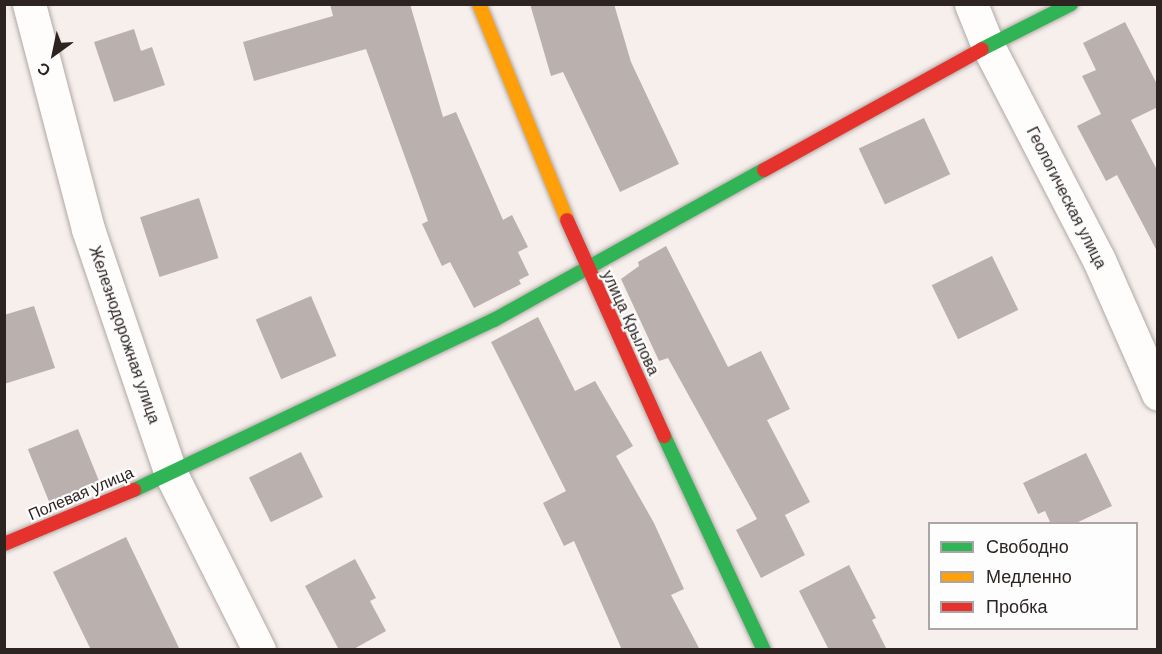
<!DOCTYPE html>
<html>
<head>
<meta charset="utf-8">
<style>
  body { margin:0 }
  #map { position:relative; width:1162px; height:654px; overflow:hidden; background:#f7efec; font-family:"DM Sans",sans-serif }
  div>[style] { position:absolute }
  .building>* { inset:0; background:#bab0ad; transform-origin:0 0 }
  .roads { filter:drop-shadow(0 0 2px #b0a8a4) drop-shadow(0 0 2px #b0a8a4) }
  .street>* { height:33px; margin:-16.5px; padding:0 16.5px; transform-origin:16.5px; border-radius:16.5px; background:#fefdfc }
  .fast>* { height:14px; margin:-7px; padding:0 7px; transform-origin:7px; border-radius:7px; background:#30b455 }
  .slow>* { height:14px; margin:-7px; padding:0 7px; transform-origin:7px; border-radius:7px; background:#ff9f0a }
  .jam>* { height:14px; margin:-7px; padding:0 7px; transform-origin:7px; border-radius:7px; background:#e5322d }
  span { translate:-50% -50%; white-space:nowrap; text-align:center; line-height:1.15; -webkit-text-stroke:4.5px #fdfdfd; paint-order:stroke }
  .street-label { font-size:16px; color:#2d2321 }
  .frame { position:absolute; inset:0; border:6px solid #2d2321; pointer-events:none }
  .legend { position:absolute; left:928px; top:522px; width:210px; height:108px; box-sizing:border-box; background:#fdfdfd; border:2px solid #aaa6a5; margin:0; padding:8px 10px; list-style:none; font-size:18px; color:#2d2321 }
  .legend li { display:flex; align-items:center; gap:12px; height:30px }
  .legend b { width:30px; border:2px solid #aaa6a5 }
  .north { position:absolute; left:24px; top:24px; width:60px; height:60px; -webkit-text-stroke:4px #fdfdfd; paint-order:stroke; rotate:213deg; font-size:16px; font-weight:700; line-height:24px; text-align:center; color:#2d2321 }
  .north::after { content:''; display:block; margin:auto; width:21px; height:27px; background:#2d2321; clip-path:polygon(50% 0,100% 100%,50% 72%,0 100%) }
</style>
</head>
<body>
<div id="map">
  <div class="building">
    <div style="clip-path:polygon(330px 4px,410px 4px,443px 117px,456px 112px,503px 220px,512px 215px,528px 247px,518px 252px,529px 275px,519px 280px,521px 284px,474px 308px,450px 262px,442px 266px,422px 224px,428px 221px,366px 49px,254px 81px,243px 42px,333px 16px)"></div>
    <div style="clip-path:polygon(530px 4px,614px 4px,631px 62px,679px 164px,620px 192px,563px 72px,551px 76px)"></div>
    <div style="clip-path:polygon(1125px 22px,1158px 86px,1158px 107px,1131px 120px,1158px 172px,1158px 253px,1117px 175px,1106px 181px,1077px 126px,1101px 114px,1082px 76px,1096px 70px,1083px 43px)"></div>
    <div style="clip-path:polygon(134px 29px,141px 51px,152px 47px,165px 85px,114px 102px,94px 42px)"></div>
    <div style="left:924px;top:118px;width:62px;height:72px;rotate:65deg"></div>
    <div style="left:199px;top:198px;width:63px;height:62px;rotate:72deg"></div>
    <div style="clip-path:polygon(666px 246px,728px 367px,761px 351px,790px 409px,767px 420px,810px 502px,785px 515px,805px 555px,761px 578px,736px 530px,757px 519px,668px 358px,659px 361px,621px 279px,639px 266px,638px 262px)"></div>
    <div style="left:992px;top:256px;width:60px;height:67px;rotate:64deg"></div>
    <div style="left:311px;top:296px;width:65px;height:60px;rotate:67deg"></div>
    <div style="clip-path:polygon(34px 306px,55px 368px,4px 384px,4px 315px)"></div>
    <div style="clip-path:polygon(538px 317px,575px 391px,595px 381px,633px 446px,616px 456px,654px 523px,684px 589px,671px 595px,700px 650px,622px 650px,574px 541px,564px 546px,543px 503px,566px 491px,491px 342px)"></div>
    <div style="left:78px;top:429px;width:59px;height:54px;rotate:68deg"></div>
    <div style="left:301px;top:452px;width:50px;height:58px;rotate:64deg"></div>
    <div style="clip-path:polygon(1086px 453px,1112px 506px,1074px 524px,1051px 524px,1045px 511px,1038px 514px,1023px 483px)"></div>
    <div style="clip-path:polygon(126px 537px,180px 650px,91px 650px,53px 572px)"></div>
    <div style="clip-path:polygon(355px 559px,376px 598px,370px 601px,386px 631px,352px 650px,339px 650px,305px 586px)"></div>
    <div style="clip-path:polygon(849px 565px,876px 618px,872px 620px,887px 650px,829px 650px,799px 591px)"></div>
  </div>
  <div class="roads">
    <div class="street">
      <div style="left:29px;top:4px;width:233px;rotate:75.3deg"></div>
      <div style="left:88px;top:229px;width:259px;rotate:71.3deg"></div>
      <div style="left:171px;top:474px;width:197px;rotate:63.4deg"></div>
      <div style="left:971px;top:4px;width:45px;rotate:68deg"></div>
      <div style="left:988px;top:46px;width:241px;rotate:62.6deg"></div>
      <div style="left:1099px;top:260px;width:146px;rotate:66.2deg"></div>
    </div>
    <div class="fast">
      <div style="left:982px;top:49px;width:100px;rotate:-26.8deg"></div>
      <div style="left:664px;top:436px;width:236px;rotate:65deg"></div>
      <div style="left:134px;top:490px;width:398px;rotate:-25.3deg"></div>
      <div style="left:494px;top:320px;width:309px;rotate:-29.1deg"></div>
    </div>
    <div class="slow">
      <div style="left:479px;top:4px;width:233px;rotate:67.8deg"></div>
    </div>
    <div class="jam">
      <div style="left:764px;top:170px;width:249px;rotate:-29deg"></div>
      <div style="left:567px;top:220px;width:237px;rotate:65.8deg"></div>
      <div style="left:4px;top:544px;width:141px;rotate:-22.6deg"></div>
    </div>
  </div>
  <div class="street-label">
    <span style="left:1066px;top:198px;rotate:63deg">Геологическая улица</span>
    <span style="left:630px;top:323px;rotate:65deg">улица Крылова</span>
    <span style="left:124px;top:335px;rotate:71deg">Железнодорожная улица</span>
    <span style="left:81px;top:494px;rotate:-23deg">Полевая улица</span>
  </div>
  <div class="frame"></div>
  <ul class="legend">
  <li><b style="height:8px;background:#30b455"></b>Свободно</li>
  <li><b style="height:8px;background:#ff9f0a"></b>Медленно</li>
  <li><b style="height:8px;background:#e5322d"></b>Пробка</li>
  </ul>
  <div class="north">С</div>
</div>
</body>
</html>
